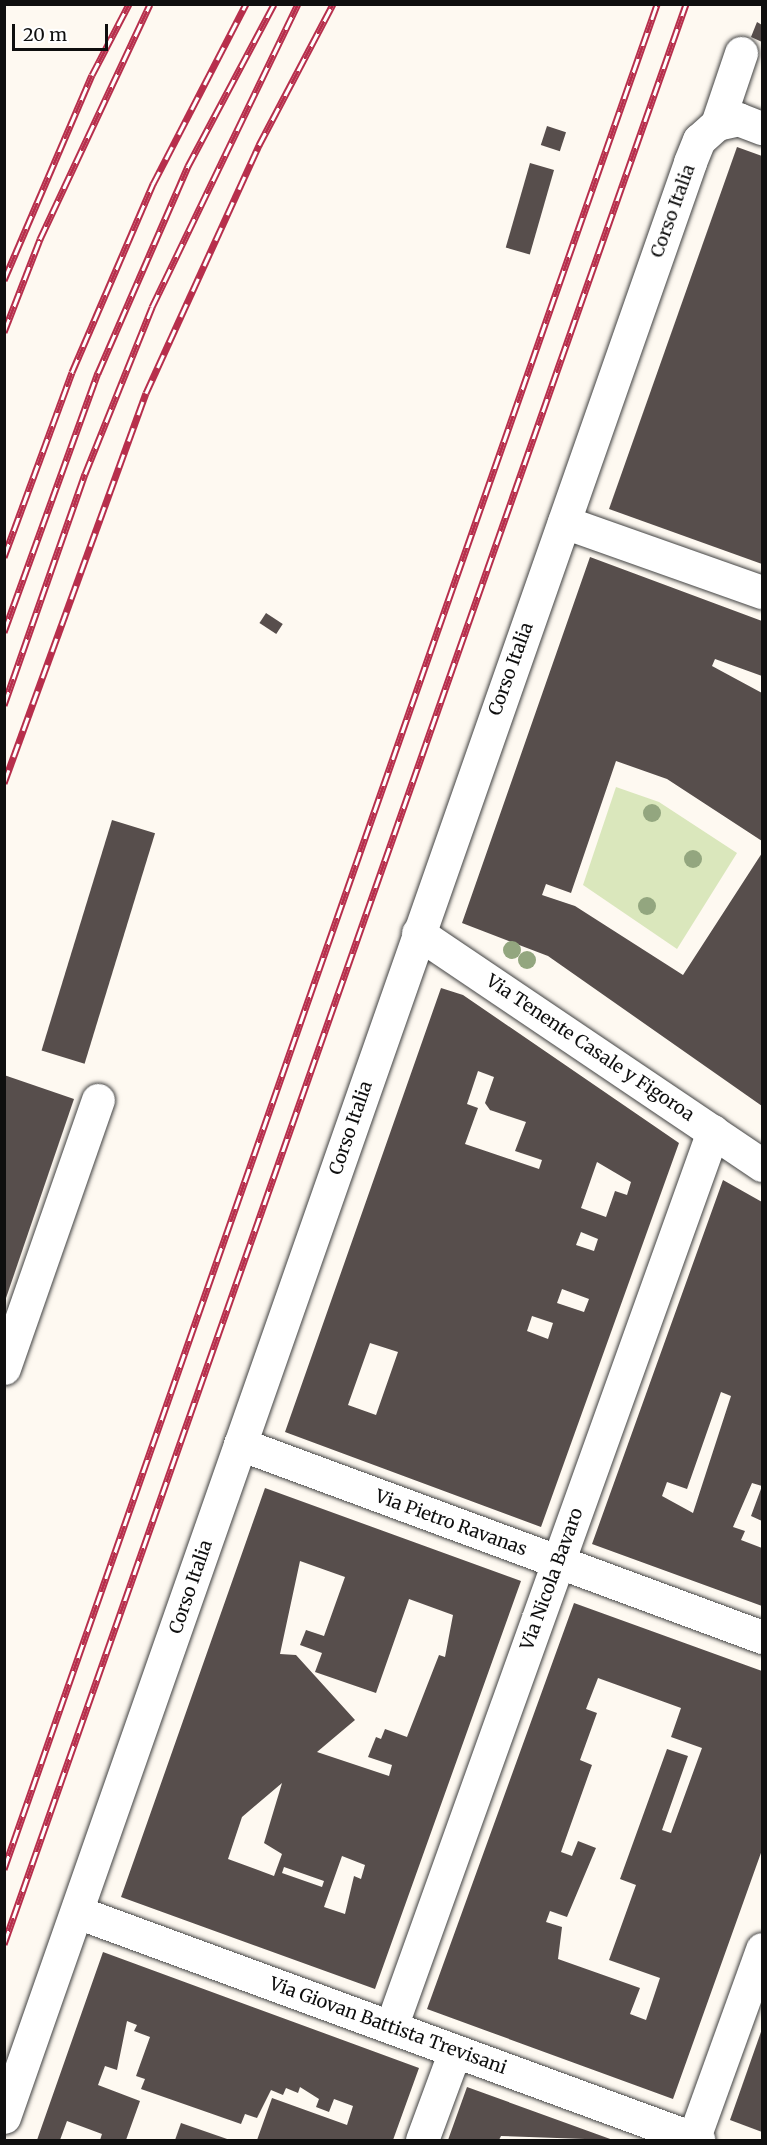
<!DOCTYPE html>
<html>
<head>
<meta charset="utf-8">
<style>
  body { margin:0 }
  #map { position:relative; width:767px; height:2145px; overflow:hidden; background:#fef9f1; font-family:Merriweather,serif }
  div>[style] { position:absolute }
  .green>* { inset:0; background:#dae7bc }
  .building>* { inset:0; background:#574e4c; transform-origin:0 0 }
  .roads { filter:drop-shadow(0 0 2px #424242) drop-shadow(0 0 2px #424242) }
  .minor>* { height:33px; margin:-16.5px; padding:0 16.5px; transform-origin:16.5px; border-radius:16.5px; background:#fff }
  .rail>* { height:7px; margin-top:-3.5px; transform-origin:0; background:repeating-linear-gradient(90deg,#fff 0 14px,#b72f4c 0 28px); box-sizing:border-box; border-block:2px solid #b72f4c }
  .trees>* { width:18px; height:18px; margin:-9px; border-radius:50%; background:#93a67f }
  span { translate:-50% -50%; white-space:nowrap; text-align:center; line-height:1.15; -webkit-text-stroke:6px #fff; paint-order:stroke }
  .street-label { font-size:18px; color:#0f0f0f }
  .frame { position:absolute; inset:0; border:6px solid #0f0f0f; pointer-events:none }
  .scale { position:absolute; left:12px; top:24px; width:96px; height:27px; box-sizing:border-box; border:3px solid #0f0f0f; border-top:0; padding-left:8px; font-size:18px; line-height:21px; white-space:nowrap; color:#0f0f0f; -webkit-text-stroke:4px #fff; paint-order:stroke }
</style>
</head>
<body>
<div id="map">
  <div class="green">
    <div style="clip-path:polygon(616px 787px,659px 802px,737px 853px,677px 949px,583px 885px)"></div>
  </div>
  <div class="building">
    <div style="clip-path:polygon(757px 22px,762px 25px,762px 42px,751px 37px)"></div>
    <div style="left:547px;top:126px;width:20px;height:20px;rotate:18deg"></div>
    <div style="clip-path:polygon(737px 147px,762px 156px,762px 564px,609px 509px)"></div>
    <div style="left:530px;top:163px;width:25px;height:88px;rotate:16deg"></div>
    <div style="clip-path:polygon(590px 557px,762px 621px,762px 676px,715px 659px,712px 666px,762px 693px,762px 841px,667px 779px,616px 761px,571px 893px,546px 884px,542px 895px,575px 906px,683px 975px,762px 853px,762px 1106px,548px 956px,462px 923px)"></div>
    <div style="left:266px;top:613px;width:20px;height:12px;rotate:33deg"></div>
    <div style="left:112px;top:820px;width:45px;height:241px;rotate:17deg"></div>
    <div style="clip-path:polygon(evenodd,441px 988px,463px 995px,679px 1143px,541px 1527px,285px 1432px,441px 988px,478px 1071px,494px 1077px,485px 1103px,490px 1110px,526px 1122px,515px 1151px,542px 1160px,539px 1169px,465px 1144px,478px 1108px,467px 1104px,478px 1071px,441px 988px,597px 1162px,631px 1182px,627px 1195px,615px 1191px,606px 1217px,581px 1208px,597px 1162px,441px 988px,581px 1232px,598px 1239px,594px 1251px,576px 1245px,581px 1232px,441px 988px,562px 1289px,589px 1299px,584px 1312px,557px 1303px,562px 1289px,441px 988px,532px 1316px,553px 1323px,548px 1339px,527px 1331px,532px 1316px,441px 988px,370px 1343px,398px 1352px,376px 1415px,348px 1405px,370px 1343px)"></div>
    <div style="clip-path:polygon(4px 1075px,74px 1099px,5px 1301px,4px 1301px)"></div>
    <div style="clip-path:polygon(evenodd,723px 1180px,762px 1202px,762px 1521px,751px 1516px,762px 1486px,752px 1483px,733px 1527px,745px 1531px,741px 1540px,762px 1548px,762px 1606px,592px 1544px,723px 1180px,721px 1392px,731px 1396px,693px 1513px,662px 1496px,667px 1482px,687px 1489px,721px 1392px)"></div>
    <div style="clip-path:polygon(evenodd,265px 1488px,521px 1581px,375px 1989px,121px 1897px,265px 1488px,300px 1561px,345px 1577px,324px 1636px,306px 1630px,300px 1645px,322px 1653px,315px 1672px,376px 1693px,409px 1599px,453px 1615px,445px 1657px,439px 1655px,407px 1737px,385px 1729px,381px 1739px,376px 1737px,368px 1757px,392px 1765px,389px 1776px,317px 1752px,355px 1720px,296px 1655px,280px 1654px,300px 1561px,265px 1488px,282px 1783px,264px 1843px,282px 1854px,274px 1876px,228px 1859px,242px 1817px,282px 1783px,265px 1488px,342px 1856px,365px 1865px,361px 1879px,354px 1876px,345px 1914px,324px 1907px,342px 1856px,265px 1488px,284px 1867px,324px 1881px,322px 1887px,282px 1873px,284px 1867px)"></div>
    <div style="clip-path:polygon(evenodd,574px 1603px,762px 1671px,762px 1850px,673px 2099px,427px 2009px,574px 1603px,598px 1678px,681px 1708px,671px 1737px,702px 1748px,671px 1833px,662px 1830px,688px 1756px,667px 1749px,620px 1879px,636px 1885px,609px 1960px,660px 1978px,646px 2020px,630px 2014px,640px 1988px,558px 1959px,562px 1927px,546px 1922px,550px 1911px,567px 1917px,596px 1848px,578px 1841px,572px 1856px,561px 1852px,592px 1765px,580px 1760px,597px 1713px,586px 1709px,598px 1678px)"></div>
    <div style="clip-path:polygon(103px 1952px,419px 2068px,393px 2140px,257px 2140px,272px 2098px,347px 2125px,353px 2106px,334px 2099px,329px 2112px,316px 2107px,319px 2099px,300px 2087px,298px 2093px,286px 2088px,283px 2095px,271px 2090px,257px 2118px,245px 2114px,241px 2124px,141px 2089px,145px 2079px,136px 2076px,150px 2037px,134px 2031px,137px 2025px,127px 2021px,117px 2070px,105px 2066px,98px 2085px,140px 2101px,126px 2140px,100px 2140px,102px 2134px,67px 2121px,60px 2140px,37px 2140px)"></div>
    <div style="clip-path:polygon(762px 2029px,762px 2132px,730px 2120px)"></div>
    <div style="clip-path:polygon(467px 2087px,613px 2140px,501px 2136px,499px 2140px,448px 2140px)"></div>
    <div style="clip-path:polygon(181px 2123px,230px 2140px,175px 2140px)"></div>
  </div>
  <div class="roads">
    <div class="minor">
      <div style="left:717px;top:124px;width:75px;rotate:-71.3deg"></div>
      <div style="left:564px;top:522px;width:210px;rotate:19.5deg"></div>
      <div style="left:418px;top:933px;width:415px;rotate:34deg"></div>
      <div style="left:4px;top:1368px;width:284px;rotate:-70.7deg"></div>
      <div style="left:240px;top:1444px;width:557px;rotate:20.29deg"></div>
      <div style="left:77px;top:1912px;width:662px;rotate:20.16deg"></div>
      <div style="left:391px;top:2027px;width:952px;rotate:-70.23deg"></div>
      <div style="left:4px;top:2117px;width:2072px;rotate:-70.66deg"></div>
      <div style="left:690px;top:162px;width:24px;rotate:-68deg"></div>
      <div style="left:699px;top:140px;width:24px;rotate:-42deg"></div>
      <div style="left:717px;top:124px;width:22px;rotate:-13deg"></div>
      <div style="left:738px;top:119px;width:26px;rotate:21deg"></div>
      <div style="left:422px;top:2140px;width:95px;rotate:-69.7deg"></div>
      <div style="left:693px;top:2140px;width:203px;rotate:-70.1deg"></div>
    </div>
  </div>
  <div class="rail">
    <div style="left:4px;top:280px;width:223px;rotate:-66.8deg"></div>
    <div style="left:92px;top:75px;width:80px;rotate:-62.5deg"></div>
    <div style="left:4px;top:332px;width:100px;rotate:-68.8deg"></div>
    <div style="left:40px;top:239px;width:259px;rotate:-64.9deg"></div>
    <div style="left:4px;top:557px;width:197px;rotate:-69.8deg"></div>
    <div style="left:72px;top:372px;width:205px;rotate:-66.7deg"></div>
    <div style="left:153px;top:184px;width:203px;rotate:-62.7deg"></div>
    <div style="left:4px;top:632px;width:276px;rotate:-70.1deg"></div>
    <div style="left:98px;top:373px;width:226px;rotate:-66.5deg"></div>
    <div style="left:188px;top:166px;width:183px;rotate:-62deg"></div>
    <div style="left:4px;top:705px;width:245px;rotate:-70.7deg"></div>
    <div style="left:85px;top:474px;width:180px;rotate:-68.1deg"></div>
    <div style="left:152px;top:307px;width:336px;rotate:-64.3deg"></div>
    <div style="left:4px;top:783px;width:415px;rotate:-70deg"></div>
    <div style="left:146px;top:393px;width:273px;rotate:-65.5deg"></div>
    <div style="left:259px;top:145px;width:159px;rotate:-62.3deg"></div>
    <div style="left:4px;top:1869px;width:1976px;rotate:-70.7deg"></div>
    <div style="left:4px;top:1944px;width:2056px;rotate:-70.63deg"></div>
  </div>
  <div class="trees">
    <div style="left:652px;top:813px"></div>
    <div style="left:693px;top:859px"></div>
    <div style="left:647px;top:906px"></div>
    <div style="left:512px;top:950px"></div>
    <div style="left:527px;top:960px"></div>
  </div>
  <div class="street-label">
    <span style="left:673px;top:211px;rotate:-70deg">Corso Italia</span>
    <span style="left:511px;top:669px;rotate:-70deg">Corso Italia</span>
    <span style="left:590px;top:1048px;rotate:34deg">Via Tenente Casale y Figoroa</span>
    <span style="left:351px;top:1128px;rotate:-71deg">Corso Italia</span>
    <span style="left:451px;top:1523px;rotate:20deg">Via Pietro Ravanas</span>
    <span style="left:552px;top:1579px;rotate:-70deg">Via Nicola Bavaro</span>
    <span style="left:191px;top:1587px;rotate:-71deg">Corso Italia</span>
    <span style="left:388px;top:2026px;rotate:20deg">Via Giovan Battista Trevisani</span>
  </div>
  <div class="frame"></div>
  <div class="scale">20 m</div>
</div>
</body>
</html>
